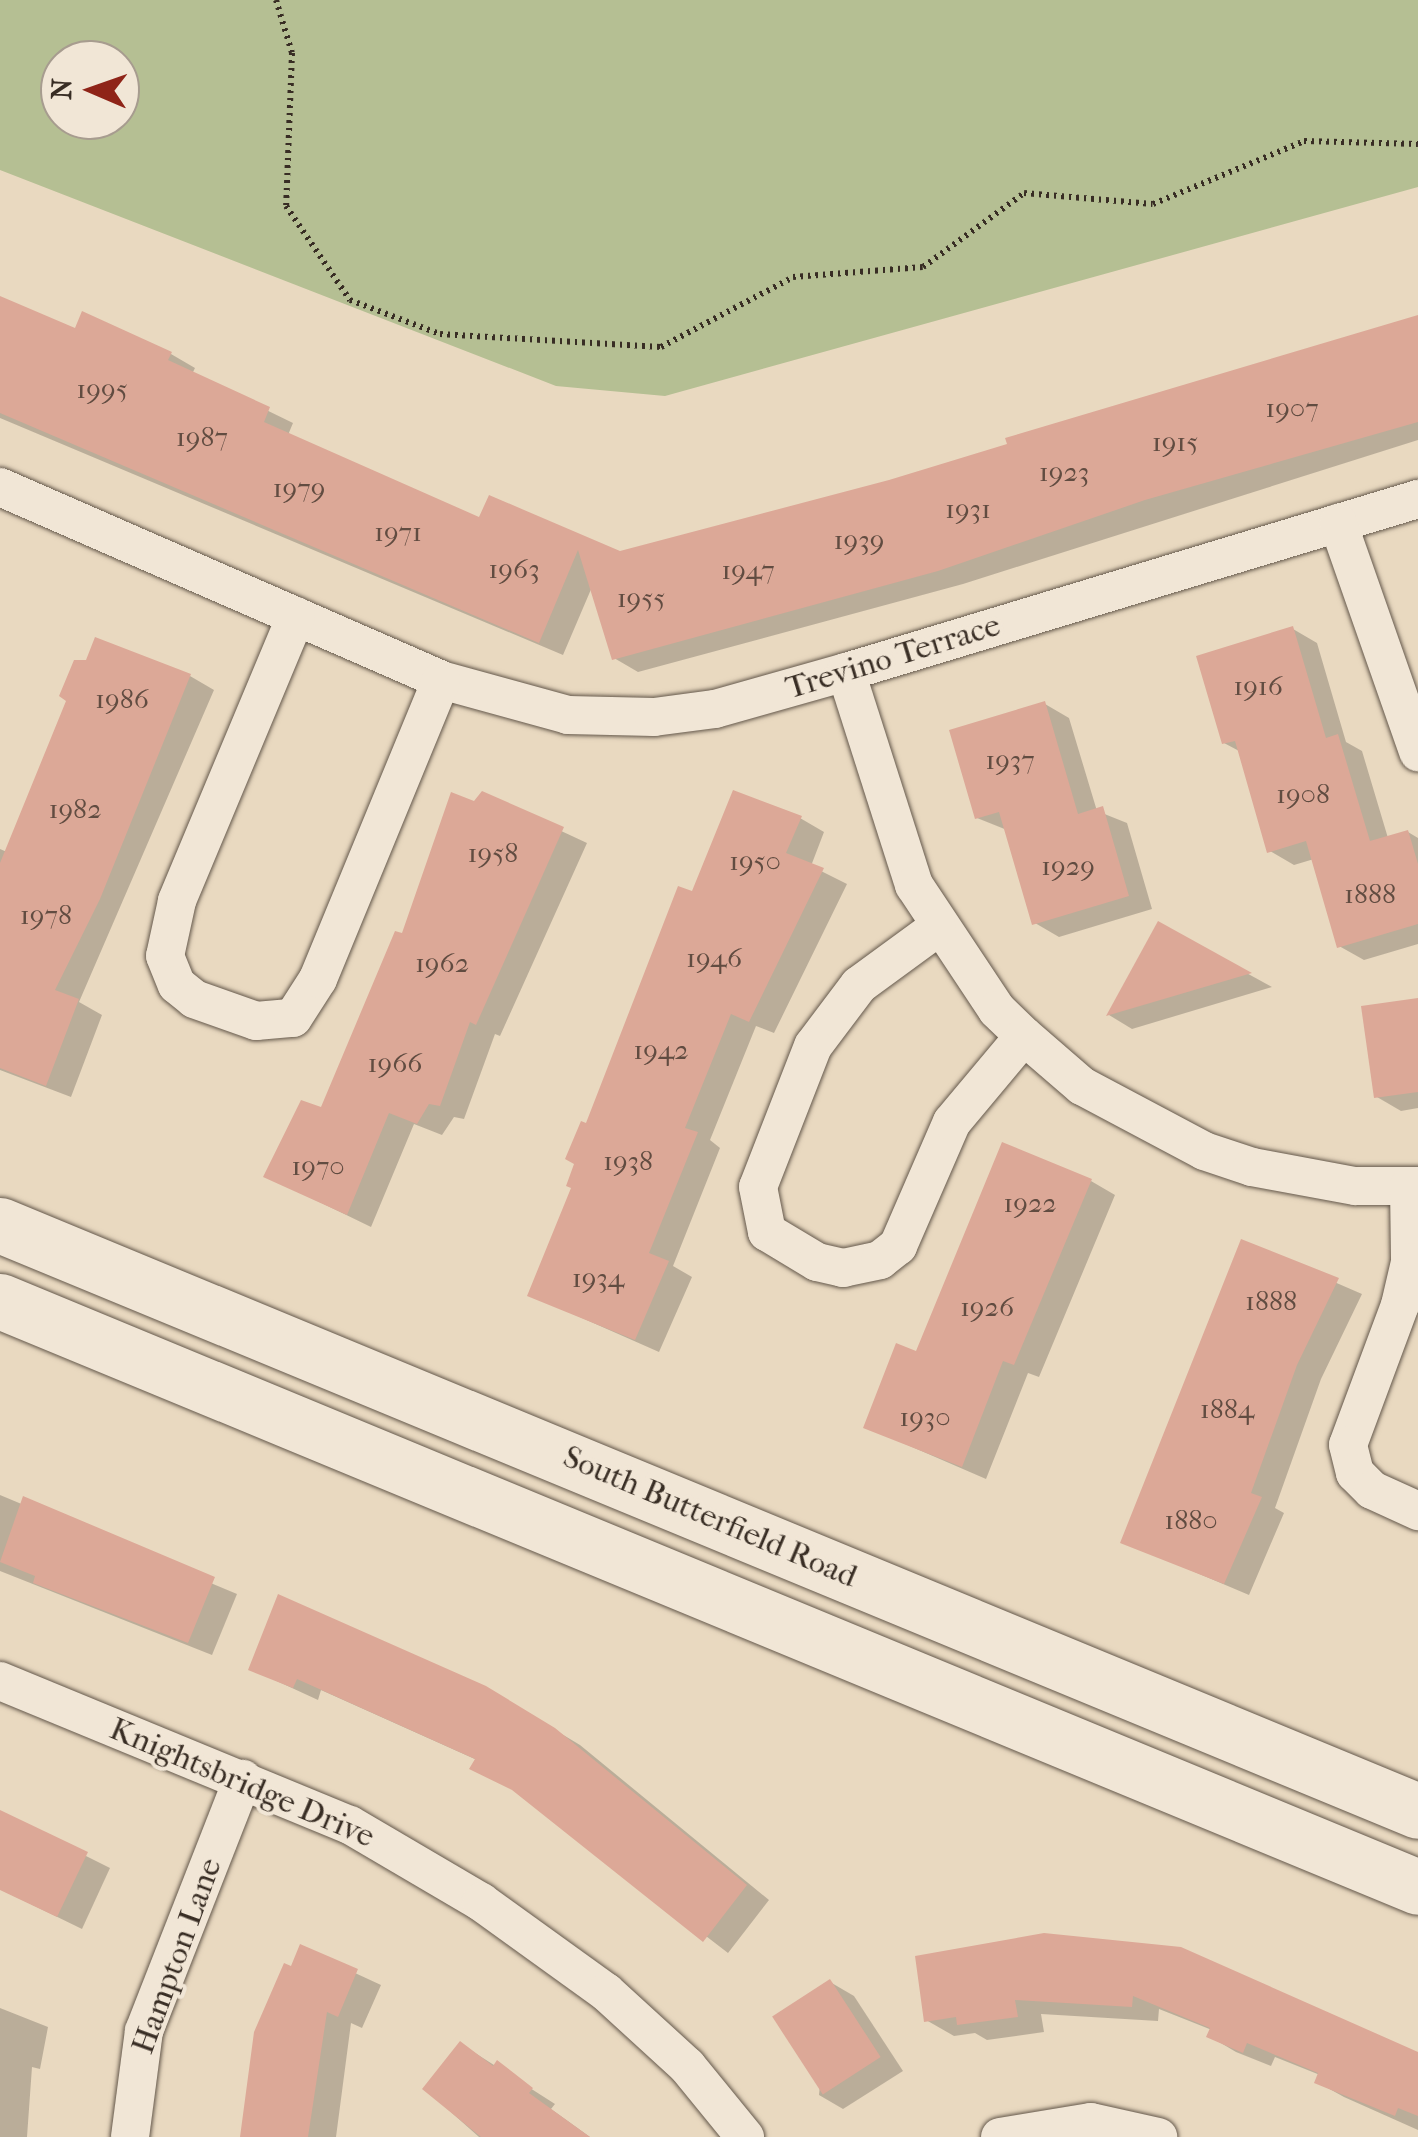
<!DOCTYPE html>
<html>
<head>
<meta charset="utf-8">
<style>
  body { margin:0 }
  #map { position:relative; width:1418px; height:2137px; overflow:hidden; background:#e9d9c0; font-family:"IM FELL French Canon",serif }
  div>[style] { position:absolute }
  .green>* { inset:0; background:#b5bf93 }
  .shadow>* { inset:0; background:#0003 }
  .building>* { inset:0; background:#dca897; transform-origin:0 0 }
  .path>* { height:6px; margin-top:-3px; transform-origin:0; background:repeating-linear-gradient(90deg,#382d24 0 2.5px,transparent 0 7.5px) }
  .roads { filter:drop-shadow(0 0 2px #64584b) drop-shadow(0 0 2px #64584b) }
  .street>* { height:38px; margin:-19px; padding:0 19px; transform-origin:19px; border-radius:19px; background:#f1e6d6 }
  .secondary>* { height:55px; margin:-27.5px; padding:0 27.5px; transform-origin:27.5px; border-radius:27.5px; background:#f1e6d6 }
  span { translate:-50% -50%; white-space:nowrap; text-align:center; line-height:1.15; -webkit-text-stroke:8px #f1e6d6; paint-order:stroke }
  .number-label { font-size:28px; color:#614c41 }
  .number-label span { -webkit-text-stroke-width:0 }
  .street-label { font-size:32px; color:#382d24 }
  .north { position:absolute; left:40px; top:40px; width:100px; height:100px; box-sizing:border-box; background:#f1e6d6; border:2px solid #a79c8f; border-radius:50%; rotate:272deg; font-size:28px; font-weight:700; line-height:40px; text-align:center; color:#382d24 }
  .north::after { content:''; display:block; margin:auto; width:35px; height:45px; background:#8f2418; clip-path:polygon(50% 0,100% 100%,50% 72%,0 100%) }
</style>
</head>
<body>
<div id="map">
  <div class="green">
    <div style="clip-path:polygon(evenodd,0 0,1418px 0,1418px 187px,665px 396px,556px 386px,0 170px,0 0,60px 60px,120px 60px,120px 120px,60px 120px,60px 60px)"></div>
  </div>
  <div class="shadow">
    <div style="clip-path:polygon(0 300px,76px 331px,171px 354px,195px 368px,192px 374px,293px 423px,288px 435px,481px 520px,620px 554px,889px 482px,1418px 317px,1418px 440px,963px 584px,638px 672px,614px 658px,592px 587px,563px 655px,0 418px)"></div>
    <div style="clip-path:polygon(1293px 629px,1317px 643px,1346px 742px,1362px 751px,1388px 838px,1408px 832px,1418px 838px,1418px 944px,1364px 960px,1339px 946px,1314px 859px,1294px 865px,1270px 851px,1241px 752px,1224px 743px)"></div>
    <div style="clip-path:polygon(190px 676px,214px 690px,79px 1002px,102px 1015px,71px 1097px,0 1070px,0 849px,7px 852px)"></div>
    <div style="clip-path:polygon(1045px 704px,1069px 718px,1097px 811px,1127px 823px,1152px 909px,1059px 937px,1035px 923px,1007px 830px,977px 818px)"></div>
    <div style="clip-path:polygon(482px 794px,587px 843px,500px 1036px,495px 1034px,464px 1119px,454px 1117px,442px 1135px,414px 1124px,371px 1227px,266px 1176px,322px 1111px,403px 936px)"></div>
    <div style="clip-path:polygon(800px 818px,824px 832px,811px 866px,847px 884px,774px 1033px,756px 1026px,710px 1140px,720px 1148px,673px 1266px,692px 1277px,659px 1352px,530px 1295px,573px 1187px,588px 1126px,693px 894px)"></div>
    <div style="clip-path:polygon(1159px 925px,1272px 987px,1132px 1029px,1109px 1015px)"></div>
    <div style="clip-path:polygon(1418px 1000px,1418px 1108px,1401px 1111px,1377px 1097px)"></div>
    <div style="clip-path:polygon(1091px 1181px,1115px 1195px,1039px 1377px,1028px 1373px,986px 1479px,866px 1427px,917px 1354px)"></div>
    <div style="clip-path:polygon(1242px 1242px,1362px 1294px,1321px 1379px,1275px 1508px,1284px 1513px,1249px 1595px,1124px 1542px)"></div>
    <div style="clip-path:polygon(0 1495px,237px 1594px,212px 1655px,0 1571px)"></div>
    <div style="clip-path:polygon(251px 1669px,485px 1688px,580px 1745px,769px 1900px,728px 1953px,477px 1760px,321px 1690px,318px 1700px)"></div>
    <div style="clip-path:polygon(0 1813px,110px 1868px,82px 1929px,0 1889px)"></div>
    <div style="clip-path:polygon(1044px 1935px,1418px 2053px,1418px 2130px,1344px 2097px,1317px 2082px,1320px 2075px,1275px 2057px,1271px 2066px,1236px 2052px,1209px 2036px,1212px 2030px,1159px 2009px,1158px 2021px,1041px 2014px,1044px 2032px,987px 2040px,975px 2033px,954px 2036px,926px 2020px)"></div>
    <div style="clip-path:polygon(301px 1948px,381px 1985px,362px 2028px,351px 2023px,336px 2137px,242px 2137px)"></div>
    <div style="clip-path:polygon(830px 1982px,854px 1996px,903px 2071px,843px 2109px,819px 2095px)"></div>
    <div style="clip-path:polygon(0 2008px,48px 2027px,40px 2069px,32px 2067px,27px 2137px,0 2137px)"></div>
    <div style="clip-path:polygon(461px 2044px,555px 2104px,551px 2109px,590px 2137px,479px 2137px,425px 2089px)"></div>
  </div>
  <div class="building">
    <div style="clip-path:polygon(0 296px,75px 328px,82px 311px,172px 352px,168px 360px,270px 407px,264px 422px,479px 517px,489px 495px,620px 551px,889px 480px,1007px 444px,1005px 438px,1418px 315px,1418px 422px,1145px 500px,938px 571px,612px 660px,578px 550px,539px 643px,0 413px)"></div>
    <div style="clip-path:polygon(1293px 626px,1326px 738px,1338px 734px,1370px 841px,1408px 830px,1418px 864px,1418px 924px,1337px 948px,1306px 841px,1267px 853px,1235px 741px,1222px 744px,1196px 656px)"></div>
    <div style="clip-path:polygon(95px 637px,191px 674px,100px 899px,55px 990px,79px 999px,46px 1086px,0 1068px,0 863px,66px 701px,59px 696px,74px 660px,86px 660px)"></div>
    <div style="clip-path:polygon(1045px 701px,1078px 814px,1103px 806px,1129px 896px,1032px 925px,999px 812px,975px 819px,949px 730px)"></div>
    <div style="clip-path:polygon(733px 790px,802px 816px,786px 853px,824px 868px,749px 1022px,731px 1014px,685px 1128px,698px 1132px,649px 1253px,669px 1261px,635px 1340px,527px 1296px,571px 1188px,566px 1186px,574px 1164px,565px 1159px,581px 1121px,586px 1123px,678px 886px,692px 891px)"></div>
    <div style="clip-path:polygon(482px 791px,564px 827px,476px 1025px,470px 1022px,440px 1106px,429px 1104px,417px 1124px,389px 1113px,347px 1215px,263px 1177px,301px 1100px,321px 1107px,395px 931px,402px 933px,451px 792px,474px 801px)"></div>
    <div style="clip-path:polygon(1158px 921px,1252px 973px,1106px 1016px)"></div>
    <div style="clip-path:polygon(1418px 998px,1418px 1092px,1374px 1098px,1361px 1006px)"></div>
    <div style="clip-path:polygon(1002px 1142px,1092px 1179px,1014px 1365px,1003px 1361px,962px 1467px,863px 1428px,896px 1343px,916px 1351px)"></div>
    <div style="clip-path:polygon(1241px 1239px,1339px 1278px,1297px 1365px,1251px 1493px,1262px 1497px,1224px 1584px,1120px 1543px)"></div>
    <div style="clip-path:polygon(23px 1496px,215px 1577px,188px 1643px,33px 1583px,35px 1576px,0 1562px)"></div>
    <div style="clip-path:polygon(278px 1594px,486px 1686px,555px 1728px,747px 1885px,703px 1942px,512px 1790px,469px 1769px,475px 1759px,297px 1679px,293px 1688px,248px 1670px)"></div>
    <div style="clip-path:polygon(0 1810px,88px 1852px,57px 1917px,0 1890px)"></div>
    <div style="clip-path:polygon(1044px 1933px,1181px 1947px,1418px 2052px,1418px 2116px,1398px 2108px,1395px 2116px,1314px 2083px,1318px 2073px,1247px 2043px,1243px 2053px,1206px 2037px,1210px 2028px,1133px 1996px,1132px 2007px,1015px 2000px,1018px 2017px,957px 2025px,956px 2017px,924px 2022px,915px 1956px)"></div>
    <div style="clip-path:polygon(300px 1944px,358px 1969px,338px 2017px,327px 2012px,308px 2137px,240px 2137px,254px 2032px,284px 1963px,291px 1966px)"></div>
    <div style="left:830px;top:1979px;width:93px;height:69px;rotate:57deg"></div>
    <div style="clip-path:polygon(460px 2041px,493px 2066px,497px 2060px,533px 2088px,529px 2093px,590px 2137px,481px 2137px,422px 2089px)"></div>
  </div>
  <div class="path">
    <div style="left:276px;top:0;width:55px;rotate:73.2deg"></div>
    <div style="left:292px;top:53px;width:153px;rotate:92.2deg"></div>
    <div style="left:286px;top:206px;width:114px;rotate:55.8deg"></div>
    <div style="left:350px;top:300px;width:96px;rotate:20.7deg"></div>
    <div style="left:440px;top:334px;width:221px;rotate:3.4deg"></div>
    <div style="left:661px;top:347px;width:149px;rotate:-27.9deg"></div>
    <div style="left:793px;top:277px;width:130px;rotate:-4.4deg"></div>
    <div style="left:923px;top:267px;width:125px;rotate:-36.2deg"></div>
    <div style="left:1024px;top:193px;width:129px;rotate:4.9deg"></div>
    <div style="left:1153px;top:204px;width:164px;rotate:-22.6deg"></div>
    <div style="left:1304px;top:141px;width:114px;rotate:1.5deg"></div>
  </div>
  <div class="roads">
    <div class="street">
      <div style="left:0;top:487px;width:481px;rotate:23.6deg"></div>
      <div style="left:441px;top:680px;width:132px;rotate:15.4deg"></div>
      <div style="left:568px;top:715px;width:86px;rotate:1.3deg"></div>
      <div style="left:654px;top:717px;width:62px;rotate:-7.5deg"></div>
      <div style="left:715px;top:709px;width:136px;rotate:-15.8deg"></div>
      <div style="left:846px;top:672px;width:598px;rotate:-16.83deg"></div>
      <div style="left:1338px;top:523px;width:243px;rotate:70.7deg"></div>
      <div style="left:296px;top:616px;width:309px;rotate:112.7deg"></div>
      <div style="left:177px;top:901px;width:56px;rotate:102.3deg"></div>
      <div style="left:165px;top:956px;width:31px;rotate:68deg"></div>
      <div style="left:177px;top:985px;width:22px;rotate:39deg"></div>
      <div style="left:194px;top:999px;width:66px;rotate:19.5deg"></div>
      <div style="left:256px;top:1021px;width:37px;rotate:-5deg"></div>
      <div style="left:293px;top:1018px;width:46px;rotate:-57.3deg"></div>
      <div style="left:318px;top:979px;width:323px;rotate:-67.6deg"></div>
      <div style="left:846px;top:672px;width:224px;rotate:72.3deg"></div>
      <div style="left:914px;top:885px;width:150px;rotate:56.4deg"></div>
      <div style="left:997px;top:1010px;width:37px;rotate:44deg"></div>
      <div style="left:1024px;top:1036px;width:77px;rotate:40.8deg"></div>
      <div style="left:1082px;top:1086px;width:138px;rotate:28deg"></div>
      <div style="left:1204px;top:1151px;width:51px;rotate:18.4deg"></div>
      <div style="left:1252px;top:1167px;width:105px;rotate:10.5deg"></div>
      <div style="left:1355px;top:1186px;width:63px"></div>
      <div style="left:937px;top:928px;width:97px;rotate:143.8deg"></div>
      <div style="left:859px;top:985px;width:76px;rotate:127deg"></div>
      <div style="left:813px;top:1046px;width:151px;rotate:111.3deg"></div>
      <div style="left:758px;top:1187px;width:46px;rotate:78.7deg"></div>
      <div style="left:767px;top:1232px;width:58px;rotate:31deg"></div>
      <div style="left:817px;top:1262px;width:27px;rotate:13deg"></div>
      <div style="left:843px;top:1268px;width:38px;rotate:-12deg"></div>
      <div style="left:880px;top:1260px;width:23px;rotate:-38deg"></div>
      <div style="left:898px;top:1246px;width:135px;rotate:-66.5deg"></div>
      <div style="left:952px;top:1122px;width:112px;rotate:-50.1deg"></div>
      <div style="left:1409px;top:1186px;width:76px;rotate:89.2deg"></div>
      <div style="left:1410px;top:1262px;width:44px;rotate:103.1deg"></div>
      <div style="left:1400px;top:1305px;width:149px;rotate:110.4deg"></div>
      <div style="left:1348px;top:1445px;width:29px;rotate:76deg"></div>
      <div style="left:1355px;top:1473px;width:24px;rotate:45deg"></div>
      <div style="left:1372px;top:1490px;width:51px;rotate:24.5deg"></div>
      <div style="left:0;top:1681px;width:378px;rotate:22.4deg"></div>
      <div style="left:350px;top:1825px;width:152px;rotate:30.4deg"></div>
      <div style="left:481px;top:1902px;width:154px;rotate:35.8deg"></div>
      <div style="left:606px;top:1992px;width:110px;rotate:42.4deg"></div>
      <div style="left:687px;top:2066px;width:92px;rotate:50.8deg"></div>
      <div style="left:130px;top:2137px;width:107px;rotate:-82.5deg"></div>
      <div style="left:144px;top:2031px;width:271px;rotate:-68.6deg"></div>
      <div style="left:1000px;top:2137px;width:92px;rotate:-9.4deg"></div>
      <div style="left:1091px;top:2122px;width:69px;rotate:12.6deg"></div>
    </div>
    <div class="secondary">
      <div style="left:0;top:1225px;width:1534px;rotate:22.45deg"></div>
      <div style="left:0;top:1301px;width:1534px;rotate:22.45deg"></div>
    </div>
  </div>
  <div class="number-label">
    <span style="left:102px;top:389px">1995</span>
    <span style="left:1292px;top:408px">1907</span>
    <span style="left:202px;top:437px">1987</span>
    <span style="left:1175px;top:442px">1915</span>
    <span style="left:1064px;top:472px">1923</span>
    <span style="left:299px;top:488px">1979</span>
    <span style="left:968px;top:509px">1931</span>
    <span style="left:398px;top:532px">1971</span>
    <span style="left:859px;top:540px">1939</span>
    <span style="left:514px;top:569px">1963</span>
    <span style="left:748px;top:570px">1947</span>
    <span style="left:641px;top:598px">1955</span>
    <span style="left:1258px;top:686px">1916</span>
    <span style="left:122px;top:699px">1986</span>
    <span style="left:1010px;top:760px">1937</span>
    <span style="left:1303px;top:794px">1908</span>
    <span style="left:75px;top:809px">1982</span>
    <span style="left:493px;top:853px">1958</span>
    <span style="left:755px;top:861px">1950</span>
    <span style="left:1068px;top:866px">1929</span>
    <span style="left:1370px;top:894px">1888</span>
    <span style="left:46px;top:915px">1978</span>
    <span style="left:714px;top:958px">1946</span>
    <span style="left:442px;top:963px">1962</span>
    <span style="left:661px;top:1050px">1942</span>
    <span style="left:395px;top:1063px">1966</span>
    <span style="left:628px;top:1161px">1938</span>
    <span style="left:318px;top:1166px">1970</span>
    <span style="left:1030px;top:1203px">1922</span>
    <span style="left:598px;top:1278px">1934</span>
    <span style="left:1271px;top:1301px">1888</span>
    <span style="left:987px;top:1307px">1926</span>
    <span style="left:1227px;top:1409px">1884</span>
    <span style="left:925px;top:1417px">1930</span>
    <span style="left:1191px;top:1520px">1880</span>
  </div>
  <div class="street-label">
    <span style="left:893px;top:657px;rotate:-17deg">Trevino Terrace</span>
    <span style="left:710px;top:1517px;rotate:23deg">South Butterfield Road</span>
    <span style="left:242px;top:1783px;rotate:23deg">Knightsbridge Drive</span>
    <span style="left:177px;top:1956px;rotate:-70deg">Hampton Lane</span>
  </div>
  <div class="north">N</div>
</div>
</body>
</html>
